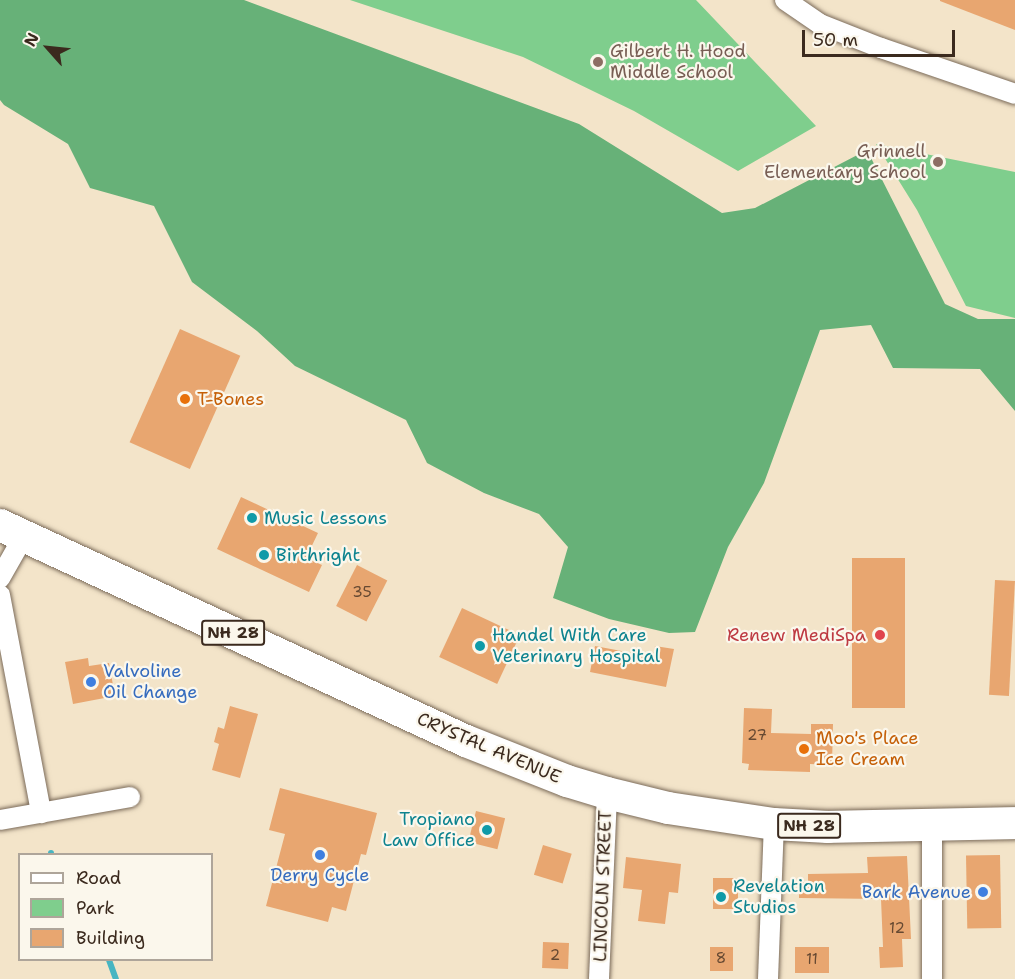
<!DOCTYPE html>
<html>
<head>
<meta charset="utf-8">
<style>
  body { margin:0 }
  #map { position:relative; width:1015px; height:979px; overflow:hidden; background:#f3e4c9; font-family:"Shantell Sans",sans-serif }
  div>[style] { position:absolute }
  .green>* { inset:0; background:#7fce8d }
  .forest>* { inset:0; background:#67b178 }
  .stream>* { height:6px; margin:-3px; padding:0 3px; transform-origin:3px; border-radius:3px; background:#47b5c2 }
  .building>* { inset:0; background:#e8a670; transform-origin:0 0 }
  .roads { filter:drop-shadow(0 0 2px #7b6b5a) drop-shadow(0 0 2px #7b6b5a) }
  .street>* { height:20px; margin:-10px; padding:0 10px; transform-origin:10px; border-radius:10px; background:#fff }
  .primary>* { height:32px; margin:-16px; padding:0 16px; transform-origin:16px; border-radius:16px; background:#fff }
  .dots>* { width:16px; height:16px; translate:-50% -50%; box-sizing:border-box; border:3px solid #fbf7ec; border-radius:50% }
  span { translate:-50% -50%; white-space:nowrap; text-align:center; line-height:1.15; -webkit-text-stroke:4.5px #fbf7ec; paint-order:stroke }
  .number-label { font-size:15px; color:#664932 }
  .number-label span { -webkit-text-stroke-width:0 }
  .shield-label span { padding:2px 4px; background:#fbf7ec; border:2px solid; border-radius:4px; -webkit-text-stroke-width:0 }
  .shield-label { font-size:16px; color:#3b2a1e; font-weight:700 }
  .education-label { font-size:18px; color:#785e54 }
  .left { translate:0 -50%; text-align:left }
  .right { translate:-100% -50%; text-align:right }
  .food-label { font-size:18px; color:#c56008 }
  .culture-label { font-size:18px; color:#0d838f }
  .health-label { font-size:18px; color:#be3a42 }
  .shop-label { font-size:18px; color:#366cbe }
  .street-label { font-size:18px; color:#3b2a1e }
  .legend { position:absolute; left:18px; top:853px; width:195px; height:108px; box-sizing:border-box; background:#fbf7ec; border:2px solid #aea59a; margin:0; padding:8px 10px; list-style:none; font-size:18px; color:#3b2a1e }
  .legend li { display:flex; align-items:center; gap:12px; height:30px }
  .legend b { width:30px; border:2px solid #aea59a }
  .north { position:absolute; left:18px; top:18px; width:60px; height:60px; -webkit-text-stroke:4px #fbf7ec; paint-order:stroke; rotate:297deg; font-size:16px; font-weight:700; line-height:24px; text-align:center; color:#3b2a1e }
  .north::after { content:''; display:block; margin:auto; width:21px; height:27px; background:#3b2a1e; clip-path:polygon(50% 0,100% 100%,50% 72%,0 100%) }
  .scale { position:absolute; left:802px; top:30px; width:153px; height:27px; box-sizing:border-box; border:3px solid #3b2a1e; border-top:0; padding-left:8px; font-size:18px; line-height:21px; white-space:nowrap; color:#3b2a1e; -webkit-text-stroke:4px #fbf7ec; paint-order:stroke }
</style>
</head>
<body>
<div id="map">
  <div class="green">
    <div style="clip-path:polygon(350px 0,696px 0,816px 126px,738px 171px,634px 111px,523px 57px)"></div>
    <div style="clip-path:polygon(876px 144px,1015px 172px,1015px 318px,966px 306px,917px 210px)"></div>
  </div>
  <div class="forest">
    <div style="clip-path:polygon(0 0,244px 0,579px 124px,722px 213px,755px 208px,867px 150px,945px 304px,978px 319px,1015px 319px,1015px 411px,980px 369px,893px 368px,871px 325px,820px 330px,764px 483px,728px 547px,695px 632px,669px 633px,609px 619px,553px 598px,568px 547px,539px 514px,484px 493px,427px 463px,406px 420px,295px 366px,257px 331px,192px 282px,154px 206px,90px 188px,68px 144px,4px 105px,0 100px)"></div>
  </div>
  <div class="stream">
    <div style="left:51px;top:853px;width:1px;rotate:90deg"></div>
    <div style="left:109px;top:960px;width:20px;rotate:70deg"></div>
  </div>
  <div class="building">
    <div style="clip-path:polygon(940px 0,1015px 0,1015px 30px,940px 1px)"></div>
    <div style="left:180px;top:329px;width:66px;height:124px;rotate:24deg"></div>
    <div style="clip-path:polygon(241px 497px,318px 533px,306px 558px,322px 565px,309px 592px,217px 549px)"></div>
    <div style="left:852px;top:558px;width:53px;height:150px"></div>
    <div style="left:357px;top:565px;width:34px;height:46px;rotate:27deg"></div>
    <div style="left:995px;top:580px;width:20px;height:115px;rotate:3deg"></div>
    <div style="left:462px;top:608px;width:64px;height:54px;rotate:25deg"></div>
    <div style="clip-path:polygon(595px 646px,653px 657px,655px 646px,674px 649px,666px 687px,590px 672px)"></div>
    <div style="clip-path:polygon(88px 658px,89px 666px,109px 663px,115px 696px,73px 704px,65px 662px)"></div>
    <div style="clip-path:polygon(230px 706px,258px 714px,240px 778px,212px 770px,219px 744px,214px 742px,218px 727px,224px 729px)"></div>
    <div style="clip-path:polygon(744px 708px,772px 709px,771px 733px,811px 734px,811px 724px,833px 724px,832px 765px,810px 764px,810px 772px,748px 770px,749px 764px,742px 763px)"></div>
    <div style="clip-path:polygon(280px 788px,377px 813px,366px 855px,361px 854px,346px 911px,332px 907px,328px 922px,266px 906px,285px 834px,269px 830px)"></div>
    <div style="left:476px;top:811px;width:30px;height:32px;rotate:14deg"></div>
    <div style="left:543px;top:845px;width:30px;height:31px;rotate:17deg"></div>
    <div style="left:1000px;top:855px;width:73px;height:34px;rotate:89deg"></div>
    <div style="clip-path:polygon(907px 856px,911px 939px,902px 939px,903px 967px,880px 968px,879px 947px,883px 947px,881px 899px,799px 898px,799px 882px,808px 882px,808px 874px,868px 873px,867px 857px)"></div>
    <div style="clip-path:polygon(626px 857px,681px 864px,678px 893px,669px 892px,665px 924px,638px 921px,642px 890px,623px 888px)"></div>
    <div style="left:713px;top:878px;width:25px;height:31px"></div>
    <div style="left:543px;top:942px;width:26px;height:26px;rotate:2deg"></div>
    <div style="left:710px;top:947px;width:23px;height:24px"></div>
    <div style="left:795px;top:947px;width:34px;height:26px"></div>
  </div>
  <div class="roads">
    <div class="street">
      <div style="left:785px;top:0;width:42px;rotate:34.4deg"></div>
      <div style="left:820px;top:24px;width:66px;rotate:21.5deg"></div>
      <div style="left:881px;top:48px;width:142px;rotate:18.9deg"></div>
      <div style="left:0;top:578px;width:48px;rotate:-60.3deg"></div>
      <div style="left:0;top:595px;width:222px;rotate:79.3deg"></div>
      <div style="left:0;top:820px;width:132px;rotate:-10deg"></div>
      <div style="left:932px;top:826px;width:153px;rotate:90deg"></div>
      <div style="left:599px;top:979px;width:186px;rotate:-87.5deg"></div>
      <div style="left:768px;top:979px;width:155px;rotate:-87.8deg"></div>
    </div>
    <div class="primary">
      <div style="left:0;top:525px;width:514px;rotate:24.87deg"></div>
      <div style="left:466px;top:741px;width:109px;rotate:21.6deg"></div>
      <div style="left:567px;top:781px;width:42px;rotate:16.7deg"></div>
      <div style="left:607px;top:793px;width:63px;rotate:13.8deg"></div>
      <div style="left:668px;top:808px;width:107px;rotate:8.6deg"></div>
      <div style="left:774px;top:824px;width:54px;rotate:3.2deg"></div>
      <div style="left:828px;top:827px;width:187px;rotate:-1.2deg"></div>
    </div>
  </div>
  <div class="dots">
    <div style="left:598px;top:62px;background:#8d6e63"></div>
    <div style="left:938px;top:162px;background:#8d6e63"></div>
    <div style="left:185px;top:399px;background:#e8710a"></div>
    <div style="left:252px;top:518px;background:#0f9aa8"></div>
    <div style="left:264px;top:555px;background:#0f9aa8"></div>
    <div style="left:880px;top:635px;background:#e0444e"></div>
    <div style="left:480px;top:646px;background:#0f9aa8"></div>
    <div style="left:91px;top:682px;background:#3f7fe0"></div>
    <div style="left:804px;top:749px;background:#e8710a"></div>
    <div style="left:487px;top:830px;background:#0f9aa8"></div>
    <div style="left:320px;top:855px;background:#3f7fe0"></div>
    <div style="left:983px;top:892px;background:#3f7fe0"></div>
    <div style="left:721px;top:897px;background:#0f9aa8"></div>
  </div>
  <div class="number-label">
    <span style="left:362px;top:593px">35</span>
    <span style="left:757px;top:736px">27</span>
    <span style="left:897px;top:929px">12</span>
    <span style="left:555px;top:956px">2</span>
    <span style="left:721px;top:959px">8</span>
    <span style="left:812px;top:960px">11</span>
  </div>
  <div class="shield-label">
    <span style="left:233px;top:633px">NH 28</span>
    <span style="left:809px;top:826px">NH 28</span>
  </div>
  <div class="education-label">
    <span class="left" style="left:610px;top:62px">Gilbert H. Hood<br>Middle School</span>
    <span class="right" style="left:926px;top:162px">Grinnell<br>Elementary School</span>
  </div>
  <div class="food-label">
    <span class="left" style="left:197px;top:399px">T-Bones</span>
    <span class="left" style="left:816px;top:749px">Moo's Place<br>Ice Cream</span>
  </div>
  <div class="culture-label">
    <span class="left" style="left:264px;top:518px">Music Lessons</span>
    <span class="left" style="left:276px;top:555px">Birthright</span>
    <span class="left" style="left:492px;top:646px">Handel With Care<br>Veterinary Hospital</span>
    <span class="right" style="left:475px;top:830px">Tropiano<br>Law Office</span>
    <span class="left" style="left:733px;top:897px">Revelation<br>Studios</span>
  </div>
  <div class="health-label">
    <span class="right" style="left:866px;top:635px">Renew MediSpa</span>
  </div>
  <div class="shop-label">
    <span class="left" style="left:103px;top:682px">Valvoline<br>Oil Change</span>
    <span style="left:320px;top:875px">Derry Cycle</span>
    <span class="right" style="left:971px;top:892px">Bark Avenue</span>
  </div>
  <div class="street-label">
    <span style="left:489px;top:748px;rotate:23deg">CRYSTAL AVENUE</span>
    <span style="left:603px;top:886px;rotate:-88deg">LINCOLN STREET</span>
  </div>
  <ul class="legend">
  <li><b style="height:8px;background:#fff"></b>Road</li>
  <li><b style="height:16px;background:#7fce8d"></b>Park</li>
  <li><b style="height:16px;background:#e8a670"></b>Building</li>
  </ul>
  <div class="north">N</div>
  <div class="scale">50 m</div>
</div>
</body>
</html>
